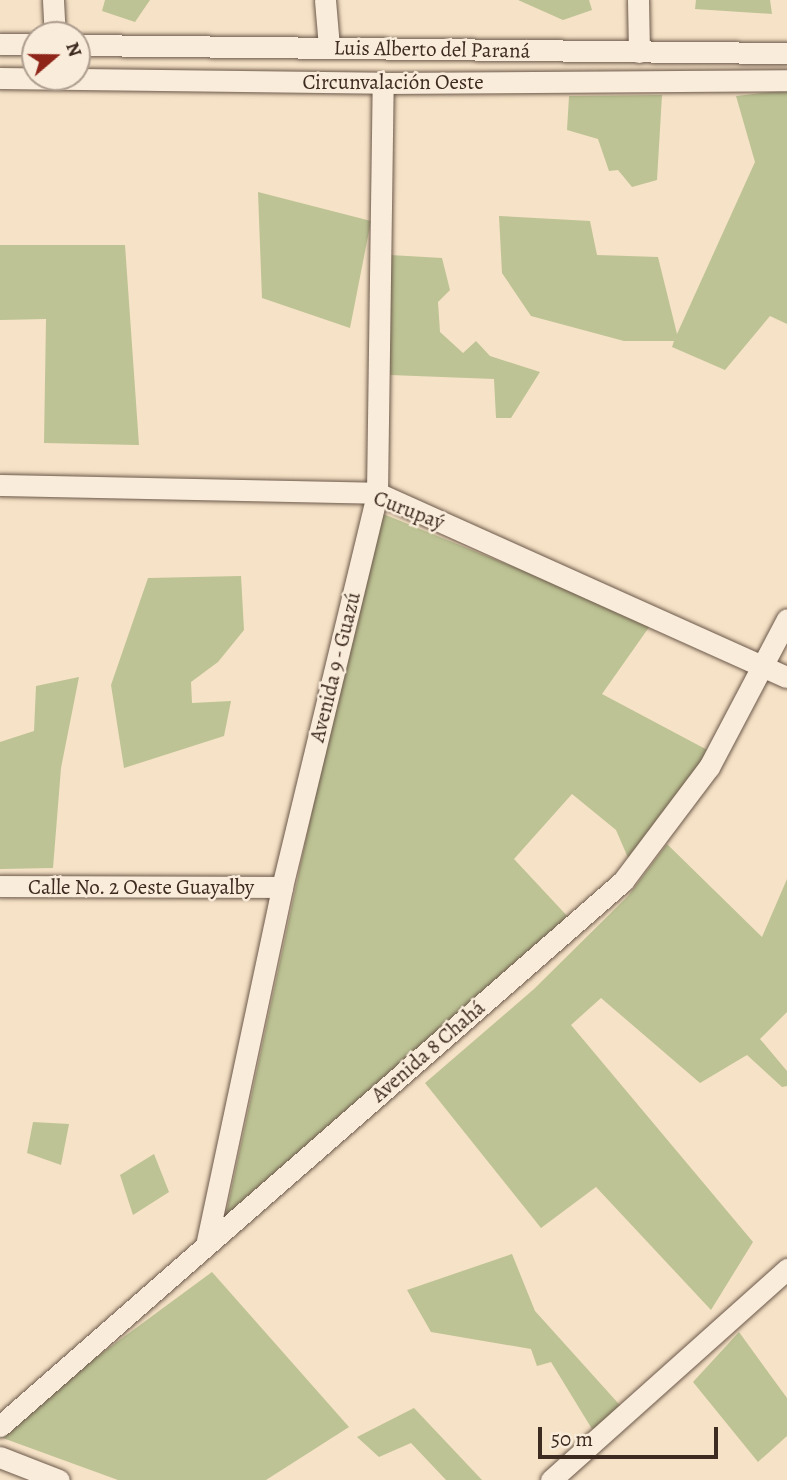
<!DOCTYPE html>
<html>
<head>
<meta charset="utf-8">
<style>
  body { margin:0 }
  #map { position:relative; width:787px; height:1480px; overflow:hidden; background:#f6e2c6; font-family:Alegreya,serif }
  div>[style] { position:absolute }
  .green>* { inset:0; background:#bdc394 }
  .roads { filter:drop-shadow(0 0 2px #6b584a) drop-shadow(0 0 2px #6b584a) }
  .street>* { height:21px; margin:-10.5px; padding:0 10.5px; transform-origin:10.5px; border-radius:10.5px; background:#f9ecda }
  span { translate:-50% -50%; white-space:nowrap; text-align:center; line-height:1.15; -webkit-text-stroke:5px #f9ecda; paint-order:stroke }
  .street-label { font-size:21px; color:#3d2a20 }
  .north { position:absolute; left:21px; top:21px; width:70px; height:70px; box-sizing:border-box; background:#f9ecda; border:2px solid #ae9e90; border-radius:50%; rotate:70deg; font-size:19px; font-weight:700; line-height:28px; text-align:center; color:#3d2a20 }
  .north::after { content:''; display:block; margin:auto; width:24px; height:32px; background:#8f2418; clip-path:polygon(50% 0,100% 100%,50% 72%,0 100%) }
  .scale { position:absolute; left:538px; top:1427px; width:180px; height:32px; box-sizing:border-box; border:4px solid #3d2a20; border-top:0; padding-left:9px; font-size:21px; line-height:24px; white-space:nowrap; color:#3d2a20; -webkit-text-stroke:5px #f9ecda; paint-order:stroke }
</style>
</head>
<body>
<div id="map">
  <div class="green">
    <div style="clip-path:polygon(105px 0,150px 0,135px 22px,102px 11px)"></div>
    <div style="clip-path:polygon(518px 0,589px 0,592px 10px,563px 20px)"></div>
    <div style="clip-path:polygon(696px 0,770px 0,772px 14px,695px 9px)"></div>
    <div style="clip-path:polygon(787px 90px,787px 324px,770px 316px,725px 370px,672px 347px,674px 341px,624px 341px,531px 316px,502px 273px,499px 216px,590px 221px,597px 255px,658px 257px,677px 334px,755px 162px,736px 96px)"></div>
    <div style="clip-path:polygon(662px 95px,657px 180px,632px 187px,618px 170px,609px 171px,598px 139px,567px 130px,569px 96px)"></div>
    <div style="clip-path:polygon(258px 192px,371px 221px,350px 328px,262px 298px)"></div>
    <div style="clip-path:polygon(0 245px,125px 245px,139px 445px,44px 443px,46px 319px,0 320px)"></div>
    <div style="clip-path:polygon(390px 255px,442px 258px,450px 290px,438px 302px,440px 332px,463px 353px,476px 341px,490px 356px,540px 372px,511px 418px,496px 418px,494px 379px,390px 375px)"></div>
    <div style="clip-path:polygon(376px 511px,652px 623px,602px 694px,713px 753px,629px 860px,616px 830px,572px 794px,514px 859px,570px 919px,225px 1219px)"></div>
    <div style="clip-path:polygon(241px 576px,244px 630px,218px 662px,191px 682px,192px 703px,231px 701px,224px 736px,124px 768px,111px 685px,148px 578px)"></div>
    <div style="clip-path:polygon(79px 677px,61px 768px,53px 868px,0 869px,0 742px,34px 731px,36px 686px)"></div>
    <div style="clip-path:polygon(667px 844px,762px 937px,787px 879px,787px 1012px,760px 1039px,787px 1071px,787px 1086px,782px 1087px,747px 1055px,700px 1083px,601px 998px,571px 1025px,753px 1242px,711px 1310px,596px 1187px,541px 1228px,425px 1083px,534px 989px,628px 896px)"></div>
    <div style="clip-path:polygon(33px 1122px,69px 1124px,61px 1165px,27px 1153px)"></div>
    <div style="clip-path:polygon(154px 1154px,169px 1192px,133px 1215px,120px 1175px)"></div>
    <div style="clip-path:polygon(512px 1254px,535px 1311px,627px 1413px,592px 1429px,551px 1362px,537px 1366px,531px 1349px,431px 1332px,407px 1290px)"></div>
    <div style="clip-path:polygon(212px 1272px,349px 1427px,266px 1480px,118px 1480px,0 1437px,0 1428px)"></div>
    <div style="clip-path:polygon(739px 1332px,787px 1398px,787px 1436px,758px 1462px,693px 1382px)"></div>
    <div style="clip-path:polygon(414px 1408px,482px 1480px,446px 1480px,411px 1443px,379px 1457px,357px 1437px)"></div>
  </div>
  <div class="roads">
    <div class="street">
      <div style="left:53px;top:0;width:35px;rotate:87deg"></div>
      <div style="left:325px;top:0;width:47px;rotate:85.1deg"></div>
      <div style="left:638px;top:0;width:52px;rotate:88.9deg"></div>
      <div style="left:0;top:44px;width:35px"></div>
      <div style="left:77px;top:45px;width:710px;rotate:0.65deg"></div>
      <div style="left:0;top:78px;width:383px;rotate:0.7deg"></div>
      <div style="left:383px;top:83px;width:404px;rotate:-0.4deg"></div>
      <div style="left:0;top:485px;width:377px;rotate:1.2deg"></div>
      <div style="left:377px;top:493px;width:449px;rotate:24.2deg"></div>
      <div style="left:0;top:886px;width:282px;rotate:0.2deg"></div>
      <div style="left:207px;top:1241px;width:362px;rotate:-78deg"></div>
      <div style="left:282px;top:887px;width:405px;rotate:-76.4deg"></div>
      <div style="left:377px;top:493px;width:410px;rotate:-89.2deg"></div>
      <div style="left:0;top:1426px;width:828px;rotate:-41.18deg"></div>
      <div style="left:623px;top:881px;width:143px;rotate:-53deg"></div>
      <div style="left:709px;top:767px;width:167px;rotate:-62.2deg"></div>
      <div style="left:0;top:1457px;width:63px;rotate:21.3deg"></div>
      <div style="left:551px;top:1480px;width:317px;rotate:-41.8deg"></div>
    </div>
  </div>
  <div class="street-label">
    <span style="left:432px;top:49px;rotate:1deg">Luis Alberto del Paraná</span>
    <span style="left:393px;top:82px">Circunvalación Oeste</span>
    <span style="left:409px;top:510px;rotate:21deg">Curupa´y</span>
    <span style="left:335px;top:667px;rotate:-76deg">Avenida 9 - Guazú</span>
    <span style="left:141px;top:887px">Calle No. 2 Oeste Guayalby</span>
    <span style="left:428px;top:1051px;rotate:-41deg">Avenida 8 Chahá</span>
  </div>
  <div class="north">N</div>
  <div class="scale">50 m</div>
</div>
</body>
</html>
